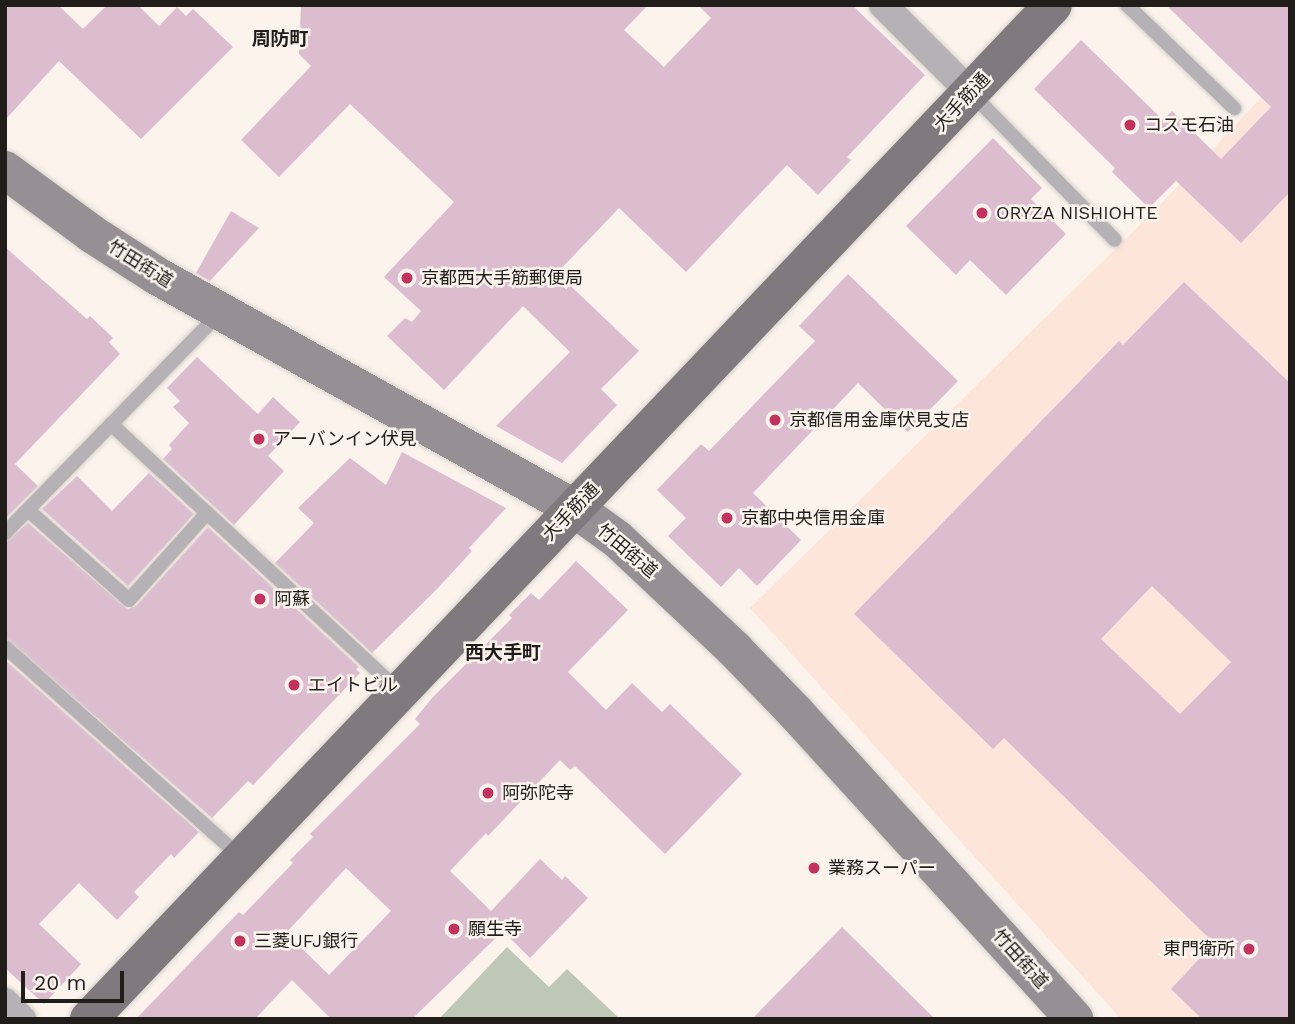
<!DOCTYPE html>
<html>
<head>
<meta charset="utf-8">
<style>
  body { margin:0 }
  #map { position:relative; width:1295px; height:1024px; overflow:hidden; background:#fcf3ed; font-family:"Work Sans","Noto Sans JP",sans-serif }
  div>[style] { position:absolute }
  .industrial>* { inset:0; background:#fee5dc }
  .green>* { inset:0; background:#bdc8b6 }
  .building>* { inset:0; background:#dcbdd0 }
  .roads { filter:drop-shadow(0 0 2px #d9d1cb) drop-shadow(0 0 2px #d9d1cb) }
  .service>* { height:14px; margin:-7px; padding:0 7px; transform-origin:7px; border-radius:7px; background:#b5b1b4 }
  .minor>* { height:28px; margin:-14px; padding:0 14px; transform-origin:14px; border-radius:14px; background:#b5b1b4 }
  .secondary>* { height:38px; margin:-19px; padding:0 19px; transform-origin:19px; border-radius:19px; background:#969094 }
  .primary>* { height:38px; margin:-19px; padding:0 19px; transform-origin:19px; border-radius:19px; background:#80797d }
  .dots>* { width:19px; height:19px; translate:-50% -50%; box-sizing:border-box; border:4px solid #fcf3ed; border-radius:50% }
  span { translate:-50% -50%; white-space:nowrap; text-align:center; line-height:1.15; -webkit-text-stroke:5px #fcf3ed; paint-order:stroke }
  .street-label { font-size:18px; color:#201d1b }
  .poi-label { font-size:18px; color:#201d1b }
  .left { translate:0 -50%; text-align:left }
  .right { translate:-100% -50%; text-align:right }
  .neighbourhood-label { font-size:19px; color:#201d1b; font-weight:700 }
  .frame { position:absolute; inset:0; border:7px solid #201d1b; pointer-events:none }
  .scale { position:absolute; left:21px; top:971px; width:103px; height:32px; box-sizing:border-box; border:4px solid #201d1b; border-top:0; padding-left:9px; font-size:21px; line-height:24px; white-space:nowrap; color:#201d1b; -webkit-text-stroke:5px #fcf3ed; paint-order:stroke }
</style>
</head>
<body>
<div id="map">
  <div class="industrial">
    <div style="clip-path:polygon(1290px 67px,1290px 1019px,1121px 1019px,750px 608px,1156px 209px)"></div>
  </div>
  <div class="green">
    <div style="clip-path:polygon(507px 947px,549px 987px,567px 969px,620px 1019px,439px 1019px)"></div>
  </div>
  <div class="building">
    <div style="clip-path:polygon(5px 5px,58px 5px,83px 29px,107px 5px,138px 5px,159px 26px,177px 7px,186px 16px,193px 9px,233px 47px,141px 139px,59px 61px,5px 120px)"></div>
    <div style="clip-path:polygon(301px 5px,648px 5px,624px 30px,664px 67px,711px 18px,698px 5px,852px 5px,925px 75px,847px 157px,851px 160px,818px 195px,787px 165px,686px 272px,619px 208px,557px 273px,639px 351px,601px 389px,617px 405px,562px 463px,496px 426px,570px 352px,523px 306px,444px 390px,387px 336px,405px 318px,412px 322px,421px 311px,384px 277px,454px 202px,350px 104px,279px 177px,241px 140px,311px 66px,299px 54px)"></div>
    <div style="clip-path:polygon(1166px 5px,1290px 5px,1290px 192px,1241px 243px,1176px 181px,1149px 208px,1112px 172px,1115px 168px,1034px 89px,1081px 40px,1163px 120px,1172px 111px,1221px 159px,1271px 107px)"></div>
    <div style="clip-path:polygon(993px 138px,1042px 188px,1031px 199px,1066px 234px,1006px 295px,970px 260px,956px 275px,906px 226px)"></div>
    <div style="clip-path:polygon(231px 211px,259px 228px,210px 281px,196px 273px)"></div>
    <div style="clip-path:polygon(5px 247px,87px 319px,90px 316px,113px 338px,109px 342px,120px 354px,15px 464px,38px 486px,5px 519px)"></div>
    <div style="clip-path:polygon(848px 274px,958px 381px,908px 432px,858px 383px,753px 493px,801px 540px,757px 586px,739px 568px,721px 587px,668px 536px,686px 518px,657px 490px,701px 444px,709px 451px,815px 341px,799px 326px)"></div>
    <div style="clip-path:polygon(evenodd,1184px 282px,1290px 383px,1290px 1019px,1202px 1019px,1171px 989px,1214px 943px,1004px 738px,993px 749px,854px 614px,1119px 341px,1123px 345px,1184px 282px,1152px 586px,1231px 662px,1180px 714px,1101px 639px,1152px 586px)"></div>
    <div style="clip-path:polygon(197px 357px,258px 414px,273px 397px,300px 422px,268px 456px,284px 471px,234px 525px,163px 459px,172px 449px,169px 445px,189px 423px,173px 407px,180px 401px,167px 388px)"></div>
    <div style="clip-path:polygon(402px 452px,506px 508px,469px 548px,472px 551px,438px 588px,372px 653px,275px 563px,314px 523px,298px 508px,350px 458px,386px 485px)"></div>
    <div style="clip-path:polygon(149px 473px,194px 514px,128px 586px,42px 509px,77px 476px,112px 511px)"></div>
    <div style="clip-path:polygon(28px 523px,128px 609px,136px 606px,208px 527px,359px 667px,356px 669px,360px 673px,253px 785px,248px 781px,212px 818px,5px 638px,5px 542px)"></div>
    <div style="clip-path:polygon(evenodd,576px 561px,628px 610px,568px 672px,606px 710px,632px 683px,662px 712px,670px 704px,742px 774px,665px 854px,575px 766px,570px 770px,560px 760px,488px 836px,486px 833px,450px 871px,491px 911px,540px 859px,562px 880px,565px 876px,588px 898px,530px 958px,503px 931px,412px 1019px,331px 1019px,292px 980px,255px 1019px,136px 1019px,239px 912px,243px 915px,293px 863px,290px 860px,313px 837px,310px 834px,420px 724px,415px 719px,432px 698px,512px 618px,509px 615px,531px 593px,539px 600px,576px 561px,346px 868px,391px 911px,329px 975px,286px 933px,346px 868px)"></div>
    <div style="clip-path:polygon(5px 660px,199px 832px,174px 858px,171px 854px,134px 892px,139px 897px,117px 920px,79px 883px,39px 924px,81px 964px,44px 1004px,5px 968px)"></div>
    <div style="clip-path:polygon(842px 927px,935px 1019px,752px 1019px)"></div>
  </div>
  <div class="roads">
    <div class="service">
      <div style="left:1127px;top:5px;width:149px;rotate:43.9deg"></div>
      <div style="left:972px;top:94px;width:204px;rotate:45.6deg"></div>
      <div style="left:111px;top:424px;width:393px;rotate:42.8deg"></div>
      <div style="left:28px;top:510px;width:135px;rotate:41.7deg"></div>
      <div style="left:129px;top:600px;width:117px;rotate:-48.1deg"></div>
      <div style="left:5px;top:533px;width:306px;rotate:-45.7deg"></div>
      <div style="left:5px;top:647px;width:316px;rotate:41.7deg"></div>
    </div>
    <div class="minor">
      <div style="left:883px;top:5px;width:124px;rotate:45deg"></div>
      <div style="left:5px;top:1002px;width:24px;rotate:45deg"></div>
    </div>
    <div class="secondary">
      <div style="left:5px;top:170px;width:108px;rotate:36.3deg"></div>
      <div style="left:92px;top:234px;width:77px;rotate:32.9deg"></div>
      <div style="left:157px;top:276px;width:477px;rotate:29.1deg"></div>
      <div style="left:574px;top:508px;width:53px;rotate:35.8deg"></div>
      <div style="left:617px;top:539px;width:162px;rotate:43.2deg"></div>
      <div style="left:735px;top:650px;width:86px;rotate:45.9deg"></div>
      <div style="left:795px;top:712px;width:415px;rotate:47.7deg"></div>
    </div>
    <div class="primary">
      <div style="left:89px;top:1019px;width:1399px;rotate:-46.45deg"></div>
    </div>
  </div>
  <div class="dots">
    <div style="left:1130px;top:125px;background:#c1325e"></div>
    <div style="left:982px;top:213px;background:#c1325e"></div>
    <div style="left:407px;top:278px;background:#c1325e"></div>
    <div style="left:775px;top:420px;background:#c1325e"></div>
    <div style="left:259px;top:439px;background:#c1325e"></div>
    <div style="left:727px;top:518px;background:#c1325e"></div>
    <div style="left:260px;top:599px;background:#c1325e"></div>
    <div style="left:294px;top:685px;background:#c1325e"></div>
    <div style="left:488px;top:793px;background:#c1325e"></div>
    <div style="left:814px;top:868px;background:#c1325e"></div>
    <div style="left:454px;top:929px;background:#c1325e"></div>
    <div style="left:240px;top:941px;background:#c1325e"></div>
    <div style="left:1249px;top:949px;background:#c1325e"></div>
  </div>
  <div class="street-label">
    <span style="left:962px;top:102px;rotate:-47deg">大手筋通</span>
    <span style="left:140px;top:264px;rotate:32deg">竹田街道</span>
    <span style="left:571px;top:512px;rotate:-46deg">大手筋通</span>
    <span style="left:627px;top:551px;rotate:40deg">竹田街道</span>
    <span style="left:1020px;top:959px;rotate:48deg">竹田街道</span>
  </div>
  <div class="poi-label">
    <span class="left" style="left:1144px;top:125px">コスモ石油</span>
    <span class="left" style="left:996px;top:213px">ORYZA NISHIOHTE</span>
    <span class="left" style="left:421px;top:278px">京都西大手筋郵便局</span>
    <span class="left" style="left:789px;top:420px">京都信用金庫伏見支店</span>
    <span class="left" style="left:273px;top:439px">アーバンイン伏見</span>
    <span class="left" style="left:741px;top:518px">京都中央信用金庫</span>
    <span class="left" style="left:274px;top:599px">阿蘇</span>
    <span class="left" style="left:308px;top:685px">エイトビル</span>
    <span class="left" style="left:502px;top:793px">阿弥陀寺</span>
    <span class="left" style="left:828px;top:868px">業務スーパー</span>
    <span class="left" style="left:468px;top:929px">願生寺</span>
    <span class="left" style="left:254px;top:941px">三菱UFJ銀行</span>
    <span class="right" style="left:1235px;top:949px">東門衛所</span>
  </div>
  <div class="neighbourhood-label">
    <span style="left:280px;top:39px">周防町</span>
    <span style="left:503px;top:653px">西大手町</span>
  </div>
  <div class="frame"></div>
  <div class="scale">20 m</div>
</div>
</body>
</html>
